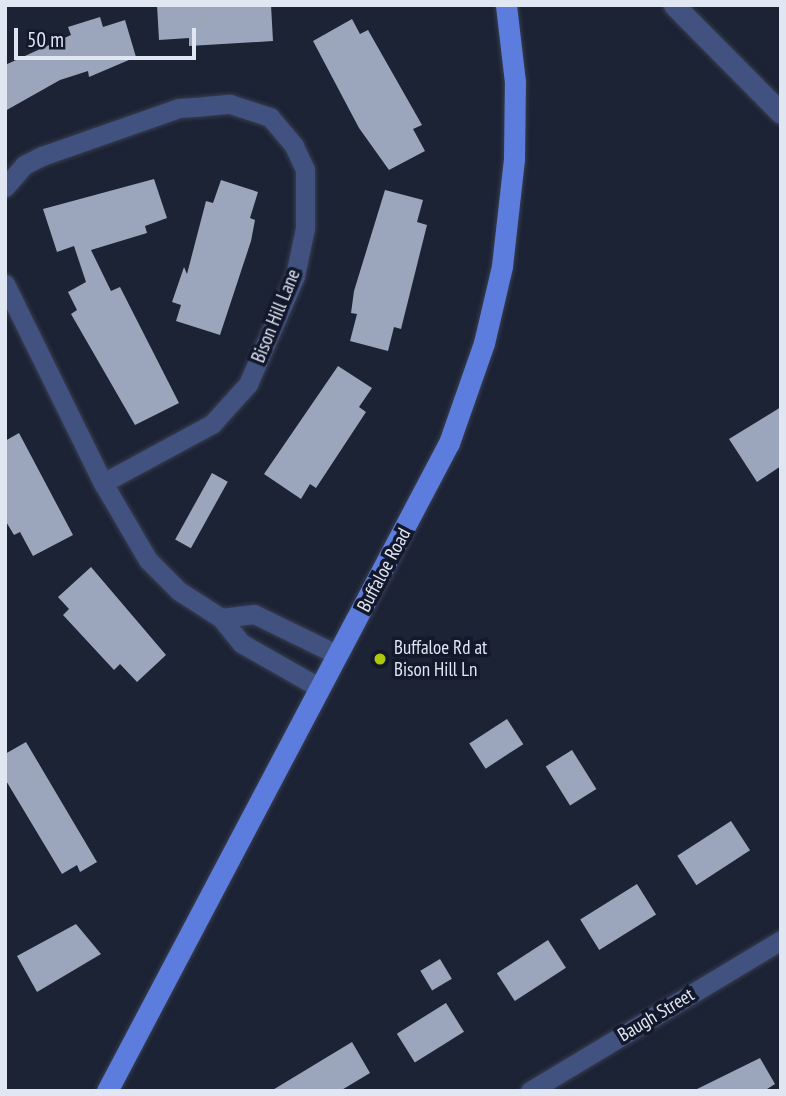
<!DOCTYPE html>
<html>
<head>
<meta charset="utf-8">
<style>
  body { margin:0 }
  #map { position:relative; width:786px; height:1096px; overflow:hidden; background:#1c2335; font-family:"PT Sans Narrow",sans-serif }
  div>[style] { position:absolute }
  .building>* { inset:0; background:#9ba5bc; transform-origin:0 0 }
  .roads { filter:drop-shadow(0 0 2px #383e50) drop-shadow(0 0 2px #383e50) }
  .minor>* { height:19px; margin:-9.5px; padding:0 9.5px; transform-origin:9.5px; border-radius:9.5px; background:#415180 }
  .tertiary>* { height:21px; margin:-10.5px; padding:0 10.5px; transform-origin:10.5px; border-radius:10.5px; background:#415180 }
  .primary>* { height:21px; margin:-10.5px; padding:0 10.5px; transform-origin:10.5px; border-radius:10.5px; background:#5d7dde }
  .dots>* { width:19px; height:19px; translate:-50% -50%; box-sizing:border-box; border:4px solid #13192b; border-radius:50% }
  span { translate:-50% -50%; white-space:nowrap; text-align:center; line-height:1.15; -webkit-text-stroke:7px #13192b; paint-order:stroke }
  .street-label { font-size:19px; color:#e1e6f3 }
  .poi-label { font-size:19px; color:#e1e6f3 }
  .left { translate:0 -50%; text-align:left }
  .frame { position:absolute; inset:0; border:7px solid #e1e6f3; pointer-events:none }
  .scale { position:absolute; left:14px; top:28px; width:182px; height:32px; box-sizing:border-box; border:4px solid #e1e6f3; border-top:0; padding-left:9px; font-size:21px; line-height:24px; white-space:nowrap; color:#e1e6f3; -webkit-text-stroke:5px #13192b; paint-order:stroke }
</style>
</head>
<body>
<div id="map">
  <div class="building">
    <div style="clip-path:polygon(157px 5px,271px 5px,273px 41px,189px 46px,189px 38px,159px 40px)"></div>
    <div style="clip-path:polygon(100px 17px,103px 27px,125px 20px,136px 57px,89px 77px,88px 71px,60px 80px,5px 111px,5px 65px,71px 35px,68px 27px)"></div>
    <div style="clip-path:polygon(352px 19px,360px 34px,368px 30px,422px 125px,413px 129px,425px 151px,389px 170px,359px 128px,313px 41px)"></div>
    <div style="clip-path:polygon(154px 179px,167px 218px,145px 226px,147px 233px,91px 250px,111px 291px,120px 287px,179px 403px,135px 425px,71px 314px,77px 310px,68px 292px,86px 282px,74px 246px,57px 252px,43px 209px)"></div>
    <div style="clip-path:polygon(221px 180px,258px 192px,250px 218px,255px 220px,251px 241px,220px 335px,176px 321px,181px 305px,172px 302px,184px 267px,187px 274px,206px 201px,213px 203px)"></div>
    <div style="clip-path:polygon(385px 190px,423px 200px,417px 222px,427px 225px,401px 329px,394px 327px,388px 351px,350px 341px,357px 314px,351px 313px,354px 291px)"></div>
    <div style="clip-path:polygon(338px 366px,372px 388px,359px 407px,366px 412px,316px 488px,310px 484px,301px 499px,264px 474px)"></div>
    <div style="clip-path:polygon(781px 407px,781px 466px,757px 482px,729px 439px)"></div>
    <div style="clip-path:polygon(19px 433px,73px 535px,33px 556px,20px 532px,14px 535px,5px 520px,5px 441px)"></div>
    <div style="left:212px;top:473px;width:18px;height:76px;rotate:29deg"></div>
    <div style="clip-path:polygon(91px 567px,166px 655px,137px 682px,120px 664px,114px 670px,63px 615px,69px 609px,58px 597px)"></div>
    <div style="left:507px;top:719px;width:30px;height:45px;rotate:57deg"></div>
    <div style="clip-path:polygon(26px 742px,97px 862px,80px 872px,77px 865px,62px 874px,5px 779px,5px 754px)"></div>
    <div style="left:572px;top:750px;width:46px;height:31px;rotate:58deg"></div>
    <div style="left:731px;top:821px;width:35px;height:64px;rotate:57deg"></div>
    <div style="left:637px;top:884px;width:36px;height:67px;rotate:58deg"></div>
    <div style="clip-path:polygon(76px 924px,101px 954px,37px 992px,17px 956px)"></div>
    <div style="left:548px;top:940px;width:33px;height:61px;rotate:57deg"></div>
    <div style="left:440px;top:959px;width:23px;height:23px;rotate:59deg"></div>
    <div style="left:446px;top:1003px;width:34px;height:58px;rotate:58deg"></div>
    <div style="clip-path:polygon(352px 1042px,370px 1073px,340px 1091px,271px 1091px)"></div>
    <div style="clip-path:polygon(760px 1058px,775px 1084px,764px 1091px,693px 1091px)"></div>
  </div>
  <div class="roads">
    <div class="minor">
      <div style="left:5px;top:187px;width:29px;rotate:-49deg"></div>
      <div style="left:24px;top:165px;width:20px;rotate:-27deg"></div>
      <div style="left:42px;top:156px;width:145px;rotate:-19.3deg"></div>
      <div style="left:179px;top:108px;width:26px;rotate:-4deg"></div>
      <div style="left:205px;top:106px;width:25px;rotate:-5deg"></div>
      <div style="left:230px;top:104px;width:42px;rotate:18deg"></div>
      <div style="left:270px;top:117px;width:38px;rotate:50deg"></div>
      <div style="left:294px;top:146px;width:26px;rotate:65deg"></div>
      <div style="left:305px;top:170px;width:58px;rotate:90deg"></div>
      <div style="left:305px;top:228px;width:49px;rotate:101.8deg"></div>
      <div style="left:295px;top:276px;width:118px;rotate:113.5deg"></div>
      <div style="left:248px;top:384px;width:54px;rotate:132deg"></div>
      <div style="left:212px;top:424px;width:124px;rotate:151.6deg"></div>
      <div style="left:5px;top:284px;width:222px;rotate:63.8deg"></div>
      <div style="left:103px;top:483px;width:89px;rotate:59.7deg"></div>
      <div style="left:148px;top:560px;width:44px;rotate:45deg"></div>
      <div style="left:179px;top:591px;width:50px;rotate:32.7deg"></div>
      <div style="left:221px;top:618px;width:32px;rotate:51deg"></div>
      <div style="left:241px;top:643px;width:91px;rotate:29.7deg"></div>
      <div style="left:221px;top:618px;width:33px;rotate:-7deg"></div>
      <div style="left:254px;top:614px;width:93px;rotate:26deg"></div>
      <div style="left:530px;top:1091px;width:293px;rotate:-31deg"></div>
    </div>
    <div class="tertiary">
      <div style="left:674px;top:5px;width:152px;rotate:45.3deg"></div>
    </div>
    <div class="primary">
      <div style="left:107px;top:1091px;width:733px;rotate:-62.18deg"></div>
      <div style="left:449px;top:443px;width:106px;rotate:-70.7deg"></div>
      <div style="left:484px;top:343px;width:79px;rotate:-76.8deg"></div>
      <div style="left:502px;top:266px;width:108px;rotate:-83.6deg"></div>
      <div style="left:514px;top:159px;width:77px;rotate:-89.3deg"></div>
      <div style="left:515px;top:82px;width:78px;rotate:-96.7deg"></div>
    </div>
  </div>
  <div class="dots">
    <div style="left:380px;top:659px;background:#aec60b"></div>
  </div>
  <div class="street-label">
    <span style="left:276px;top:316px;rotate:-68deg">Bison Hill Lane</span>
    <span style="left:384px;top:570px;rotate:-62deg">Buffaloe Road</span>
    <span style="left:656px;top:1015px;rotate:-31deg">Baugh Street</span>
  </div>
  <div class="poi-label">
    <span class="left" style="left:394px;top:659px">Buffaloe Rd at<br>Bison Hill Ln</span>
  </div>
  <div class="frame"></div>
  <div class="scale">50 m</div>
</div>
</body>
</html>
